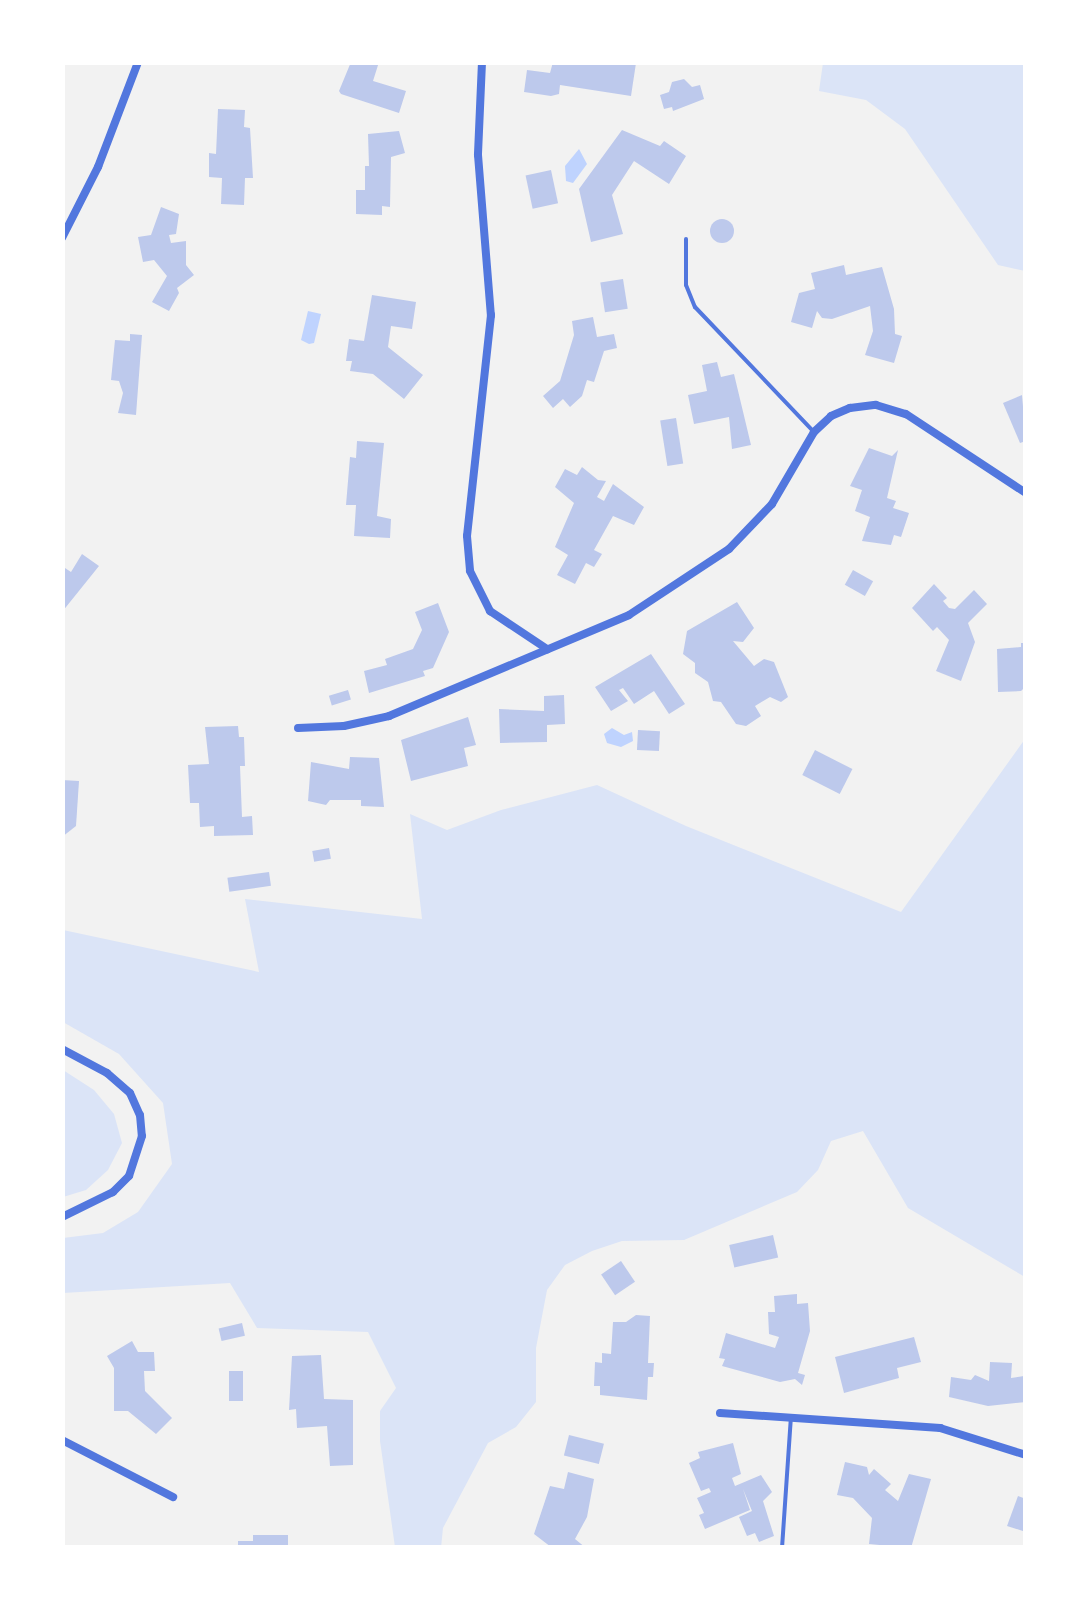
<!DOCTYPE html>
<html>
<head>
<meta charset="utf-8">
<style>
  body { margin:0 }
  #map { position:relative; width:1088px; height:1610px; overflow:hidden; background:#f2f2f2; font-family:Mulish,sans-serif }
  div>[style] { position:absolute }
  .green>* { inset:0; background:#dbe4f7 }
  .water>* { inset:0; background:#bfd3fe }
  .building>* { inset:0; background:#bdc9ec; transform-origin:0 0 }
  .round { border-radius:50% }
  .service>* { height:4px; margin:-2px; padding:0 2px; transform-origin:2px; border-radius:2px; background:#5277de }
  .minor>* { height:8px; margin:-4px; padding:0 4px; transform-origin:4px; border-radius:4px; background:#5277de }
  span { translate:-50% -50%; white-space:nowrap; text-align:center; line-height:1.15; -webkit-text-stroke:8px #fff; paint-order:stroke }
  .frame { position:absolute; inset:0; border:65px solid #fff; pointer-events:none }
</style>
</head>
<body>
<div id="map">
  <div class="green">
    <div style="clip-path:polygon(823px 63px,1025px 63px,1025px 271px,998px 265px,905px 129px,866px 100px,819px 91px)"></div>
    <div style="clip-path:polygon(1025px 739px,1025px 1277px,908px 1208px,863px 1131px,831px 1141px,818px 1170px,797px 1192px,684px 1240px,622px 1241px,592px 1251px,565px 1265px,547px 1290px,536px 1348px,536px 1402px,516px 1427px,488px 1443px,443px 1528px,441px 1548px,395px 1547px,380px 1441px,380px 1411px,396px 1388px,368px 1332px,257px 1328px,230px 1283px,63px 1293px,63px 1238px,103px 1233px,138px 1212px,172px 1164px,163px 1103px,119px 1054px,63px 1022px,63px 930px,259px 972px,245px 899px,422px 919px,410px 814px,447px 830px,501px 810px,597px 785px,686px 826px,901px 912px)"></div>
    <div style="clip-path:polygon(63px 1070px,94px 1090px,114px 1114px,122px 1143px,108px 1170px,86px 1190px,63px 1197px)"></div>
  </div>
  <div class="water">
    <div style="clip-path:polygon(579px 149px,587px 164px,573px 183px,566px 181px,565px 166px)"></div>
    <div style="clip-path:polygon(308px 311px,321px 314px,314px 343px,309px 344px,301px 340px)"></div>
    <div style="clip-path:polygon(612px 728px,624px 735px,632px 732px,633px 741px,621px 747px,607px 743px,604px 734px)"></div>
  </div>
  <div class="building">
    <div style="clip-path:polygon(351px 62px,379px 62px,373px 81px,406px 91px,399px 113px,341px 94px,339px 91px)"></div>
    <div style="clip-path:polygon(553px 62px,636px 63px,631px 96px,560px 85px,559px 94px,551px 96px,524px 92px,527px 70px,550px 73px)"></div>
    <div style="clip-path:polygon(684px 79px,692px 87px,700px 85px,704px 99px,673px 111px,672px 107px,664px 109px,660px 95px,669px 92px,672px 82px)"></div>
    <div style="clip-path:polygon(218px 109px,245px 110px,244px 127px,250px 128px,253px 178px,245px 178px,244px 205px,221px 204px,222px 178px,209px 177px,209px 153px,216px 154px)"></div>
    <div style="clip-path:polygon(622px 130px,660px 146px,664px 141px,686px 156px,669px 184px,634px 161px,612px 195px,623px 234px,591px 242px,579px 189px)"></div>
    <div style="clip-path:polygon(399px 131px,405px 153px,391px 157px,390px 207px,382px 206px,382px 215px,356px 214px,356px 190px,365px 190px,365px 166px,369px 166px,368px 134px)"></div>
    <div style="left:551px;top:170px;width:34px;height:26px;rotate:78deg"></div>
    <div style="clip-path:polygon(161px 207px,179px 214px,176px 234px,169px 235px,171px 243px,186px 241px,186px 265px,194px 275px,177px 288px,179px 293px,169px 311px,152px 302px,167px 276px,154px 260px,143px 262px,138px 237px,151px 235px)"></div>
    <div class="round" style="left:710px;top:219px;width:24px;height:24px"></div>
    <div style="clip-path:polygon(844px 265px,846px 275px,882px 267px,894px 309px,895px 334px,902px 336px,894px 363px,865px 355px,873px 331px,870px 306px,832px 319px,822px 318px,817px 311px,812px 328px,791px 322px,799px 293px,815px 289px,811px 273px)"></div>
    <div style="left:623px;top:279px;width:30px;height:23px;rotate:81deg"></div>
    <div style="clip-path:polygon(372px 295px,416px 302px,412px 329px,391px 326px,388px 347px,423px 375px,404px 399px,373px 374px,350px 371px,352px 361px,346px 361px,349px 339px,364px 341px)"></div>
    <div style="clip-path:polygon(593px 317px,597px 337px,614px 334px,617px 348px,604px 351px,594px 382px,587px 380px,582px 396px,570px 407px,563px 399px,553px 408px,543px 396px,560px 381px,574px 335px,572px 321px)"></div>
    <div style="clip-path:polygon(130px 334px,142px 335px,136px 415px,118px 413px,123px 393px,119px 381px,111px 380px,115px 340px,130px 341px)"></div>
    <div style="clip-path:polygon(717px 362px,721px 377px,734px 374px,751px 445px,732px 449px,729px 417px,694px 424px,688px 395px,707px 391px,702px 365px)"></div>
    <div style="clip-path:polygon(1022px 395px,1026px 441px,1020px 443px,1003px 403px)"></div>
    <div style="left:676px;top:418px;width:46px;height:16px;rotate:81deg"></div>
    <div style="clip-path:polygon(357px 441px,384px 443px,377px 516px,391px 519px,390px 538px,354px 536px,356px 505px,346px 505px,350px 457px,356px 458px)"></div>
    <div style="clip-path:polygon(869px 448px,892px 456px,898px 450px,887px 498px,896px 501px,893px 508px,909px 513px,901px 537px,894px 535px,891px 545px,862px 541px,870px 517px,855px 511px,862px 490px,850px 486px)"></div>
    <div style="clip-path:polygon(582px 467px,598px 480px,606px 481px,597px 497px,604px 501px,613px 484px,644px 507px,634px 525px,613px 516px,594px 550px,602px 554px,594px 567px,586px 563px,575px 584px,557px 575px,568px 555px,555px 547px,574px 503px,555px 487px,565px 469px,577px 475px)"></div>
    <div style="clip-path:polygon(82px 554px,99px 566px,62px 612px,62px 566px,71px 572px)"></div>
    <div style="left:853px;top:570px;width:23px;height:17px;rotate:29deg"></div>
    <div style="clip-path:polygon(934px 584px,947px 598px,943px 601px,949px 608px,955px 609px,974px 590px,987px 604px,968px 623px,975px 642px,961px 681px,936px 671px,949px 640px,937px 627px,933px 631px,912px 608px)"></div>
    <div style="clip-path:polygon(737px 602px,754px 628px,743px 642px,733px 641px,754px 666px,764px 659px,774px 662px,788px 697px,781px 702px,770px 697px,755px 706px,761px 716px,746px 726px,736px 724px,721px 702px,713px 701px,708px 682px,695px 673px,695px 663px,683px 654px,687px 631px)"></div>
    <div style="clip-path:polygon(438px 603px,449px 632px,433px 668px,423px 671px,425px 676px,369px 693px,364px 671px,387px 665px,385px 659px,413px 649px,422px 630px,415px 612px)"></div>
    <div style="clip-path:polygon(1021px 643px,1026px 643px,1026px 686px,1021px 691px,998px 692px,997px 649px,1021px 647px)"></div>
    <div style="clip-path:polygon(651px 654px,685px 704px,669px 714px,654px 691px,634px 704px,623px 688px,619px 690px,628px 701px,611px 711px,595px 687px)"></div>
    <div style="left:348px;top:690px;width:10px;height:20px;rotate:73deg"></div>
    <div style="clip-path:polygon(564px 695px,565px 724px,547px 725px,547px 742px,500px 743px,499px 709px,544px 711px,544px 696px)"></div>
    <div style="clip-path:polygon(468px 717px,476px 745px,464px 748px,468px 766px,411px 781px,401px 740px)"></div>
    <div style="clip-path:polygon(238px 726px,239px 737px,244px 737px,245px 766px,240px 766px,242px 817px,252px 816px,253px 835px,214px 836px,214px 826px,200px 827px,199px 803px,190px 803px,188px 765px,209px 764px,205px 727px)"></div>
    <div style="left:638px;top:730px;width:22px;height:20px;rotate:3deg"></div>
    <div style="left:815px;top:750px;width:42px;height:28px;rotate:27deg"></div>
    <div style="clip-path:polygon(350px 757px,379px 758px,384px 807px,361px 806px,361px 800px,330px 800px,326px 805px,308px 801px,311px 762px,349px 769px)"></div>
    <div style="clip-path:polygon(62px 780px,79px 781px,76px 826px,62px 837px)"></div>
    <div style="left:329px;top:848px;width:11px;height:17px;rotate:80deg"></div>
    <div style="left:269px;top:872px;width:14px;height:42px;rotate:82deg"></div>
    <div style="left:773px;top:1235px;width:23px;height:45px;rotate:77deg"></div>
    <div style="left:621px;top:1261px;width:25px;height:24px;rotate:56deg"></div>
    <div style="clip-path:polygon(797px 1294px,797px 1304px,808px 1303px,810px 1331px,798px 1373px,805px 1375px,802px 1385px,795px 1379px,780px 1382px,722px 1366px,725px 1359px,719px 1358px,726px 1333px,775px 1348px,779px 1337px,769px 1334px,768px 1312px,775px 1312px,774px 1296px)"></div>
    <div style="clip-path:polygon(636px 1315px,650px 1316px,648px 1363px,654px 1363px,653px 1377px,648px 1377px,647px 1400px,600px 1395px,600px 1386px,594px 1386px,595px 1362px,602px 1363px,602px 1353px,611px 1354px,613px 1322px,626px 1322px)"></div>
    <div style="left:242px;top:1323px;width:13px;height:24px;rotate:77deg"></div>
    <div style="clip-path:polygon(914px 1337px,921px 1362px,897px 1368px,899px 1378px,844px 1393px,835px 1357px)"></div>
    <div style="clip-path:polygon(132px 1341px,138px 1352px,154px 1352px,155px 1371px,144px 1371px,145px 1391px,172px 1418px,156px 1434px,128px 1411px,114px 1411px,114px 1368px,107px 1356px)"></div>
    <div style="clip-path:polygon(321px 1355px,324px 1399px,353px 1400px,353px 1465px,330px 1466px,327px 1426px,297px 1428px,296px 1409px,289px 1410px,292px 1356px)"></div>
    <div style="clip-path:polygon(990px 1362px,1012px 1363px,1011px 1378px,1024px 1376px,1026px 1402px,988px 1406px,949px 1397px,951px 1377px,971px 1380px,975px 1375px,989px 1381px)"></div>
    <div style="left:229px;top:1371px;width:14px;height:30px"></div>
    <div style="left:569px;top:1435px;width:36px;height:21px;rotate:14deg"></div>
    <div style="clip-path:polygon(733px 1443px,741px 1474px,732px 1478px,735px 1486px,761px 1475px,772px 1492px,763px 1501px,774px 1536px,759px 1542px,755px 1533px,747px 1536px,739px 1517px,752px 1511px,743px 1489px,750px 1510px,705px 1529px,699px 1515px,704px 1513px,697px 1498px,711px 1492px,709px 1488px,701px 1491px,689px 1463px,700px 1458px,698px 1452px)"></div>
    <div style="clip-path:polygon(845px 1462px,867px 1467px,869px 1475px,874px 1469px,891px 1484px,885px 1490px,898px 1501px,909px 1474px,931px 1479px,911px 1548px,869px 1544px,872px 1518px,853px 1498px,837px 1495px)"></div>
    <div style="clip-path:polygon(568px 1472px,594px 1479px,587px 1517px,575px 1539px,586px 1548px,551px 1547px,534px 1534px,550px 1486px,564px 1489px)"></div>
    <div style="clip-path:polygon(1018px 1496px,1026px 1499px,1026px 1532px,1007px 1526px)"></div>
    <div style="clip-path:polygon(253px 1535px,288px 1535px,288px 1548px,238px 1548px,238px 1541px,253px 1541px)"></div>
  </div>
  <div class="service">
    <div style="left:686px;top:239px;width:46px;rotate:90deg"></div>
    <div style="left:686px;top:285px;width:24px;rotate:68deg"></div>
    <div style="left:695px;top:307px;width:173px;rotate:46.4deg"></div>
    <div style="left:782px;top:1548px;width:131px;rotate:-86.1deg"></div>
  </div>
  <div class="minor">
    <div style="left:482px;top:62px;width:93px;rotate:92.5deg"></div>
    <div style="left:478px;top:155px;width:161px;rotate:85.4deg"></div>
    <div style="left:491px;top:315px;width:222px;rotate:96.2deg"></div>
    <div style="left:467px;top:536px;width:35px;rotate:85deg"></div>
    <div style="left:470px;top:571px;width:45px;rotate:63.4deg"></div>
    <div style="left:490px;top:611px;width:69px;rotate:33.7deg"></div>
    <div style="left:62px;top:238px;width:80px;rotate:-63.1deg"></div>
    <div style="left:98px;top:167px;width:112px;rotate:-69.1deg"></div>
    <div style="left:298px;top:728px;width:46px;rotate:-2.5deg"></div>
    <div style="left:344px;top:726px;width:46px;rotate:-12.5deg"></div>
    <div style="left:389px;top:716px;width:260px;rotate:-22.8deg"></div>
    <div style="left:629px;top:615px;width:120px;rotate:-33.4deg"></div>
    <div style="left:729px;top:549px;width:62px;rotate:-46.3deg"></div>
    <div style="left:772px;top:504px;width:83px;rotate:-59.7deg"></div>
    <div style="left:814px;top:432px;width:23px;rotate:-43deg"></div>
    <div style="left:831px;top:416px;width:21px;rotate:-23deg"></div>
    <div style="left:850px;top:408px;width:26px;rotate:-7deg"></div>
    <div style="left:876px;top:405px;width:31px;rotate:17deg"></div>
    <div style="left:906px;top:414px;width:144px;rotate:33.4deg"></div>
    <div style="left:62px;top:1049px;width:51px;rotate:28.1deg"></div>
    <div style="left:107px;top:1073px;width:30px;rotate:41deg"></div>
    <div style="left:130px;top:1093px;width:24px;rotate:66deg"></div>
    <div style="left:140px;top:1115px;width:21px;rotate:85deg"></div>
    <div style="left:142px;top:1136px;width:42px;rotate:108deg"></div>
    <div style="left:129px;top:1176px;width:23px;rotate:135deg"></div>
    <div style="left:113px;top:1192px;width:57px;rotate:153.9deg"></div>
    <div style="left:720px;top:1413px;width:221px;rotate:3.9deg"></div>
    <div style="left:940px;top:1428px;width:90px;rotate:17.4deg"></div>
    <div style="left:62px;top:1440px;width:125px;rotate:27.2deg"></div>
  </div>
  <div class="frame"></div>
</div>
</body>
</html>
